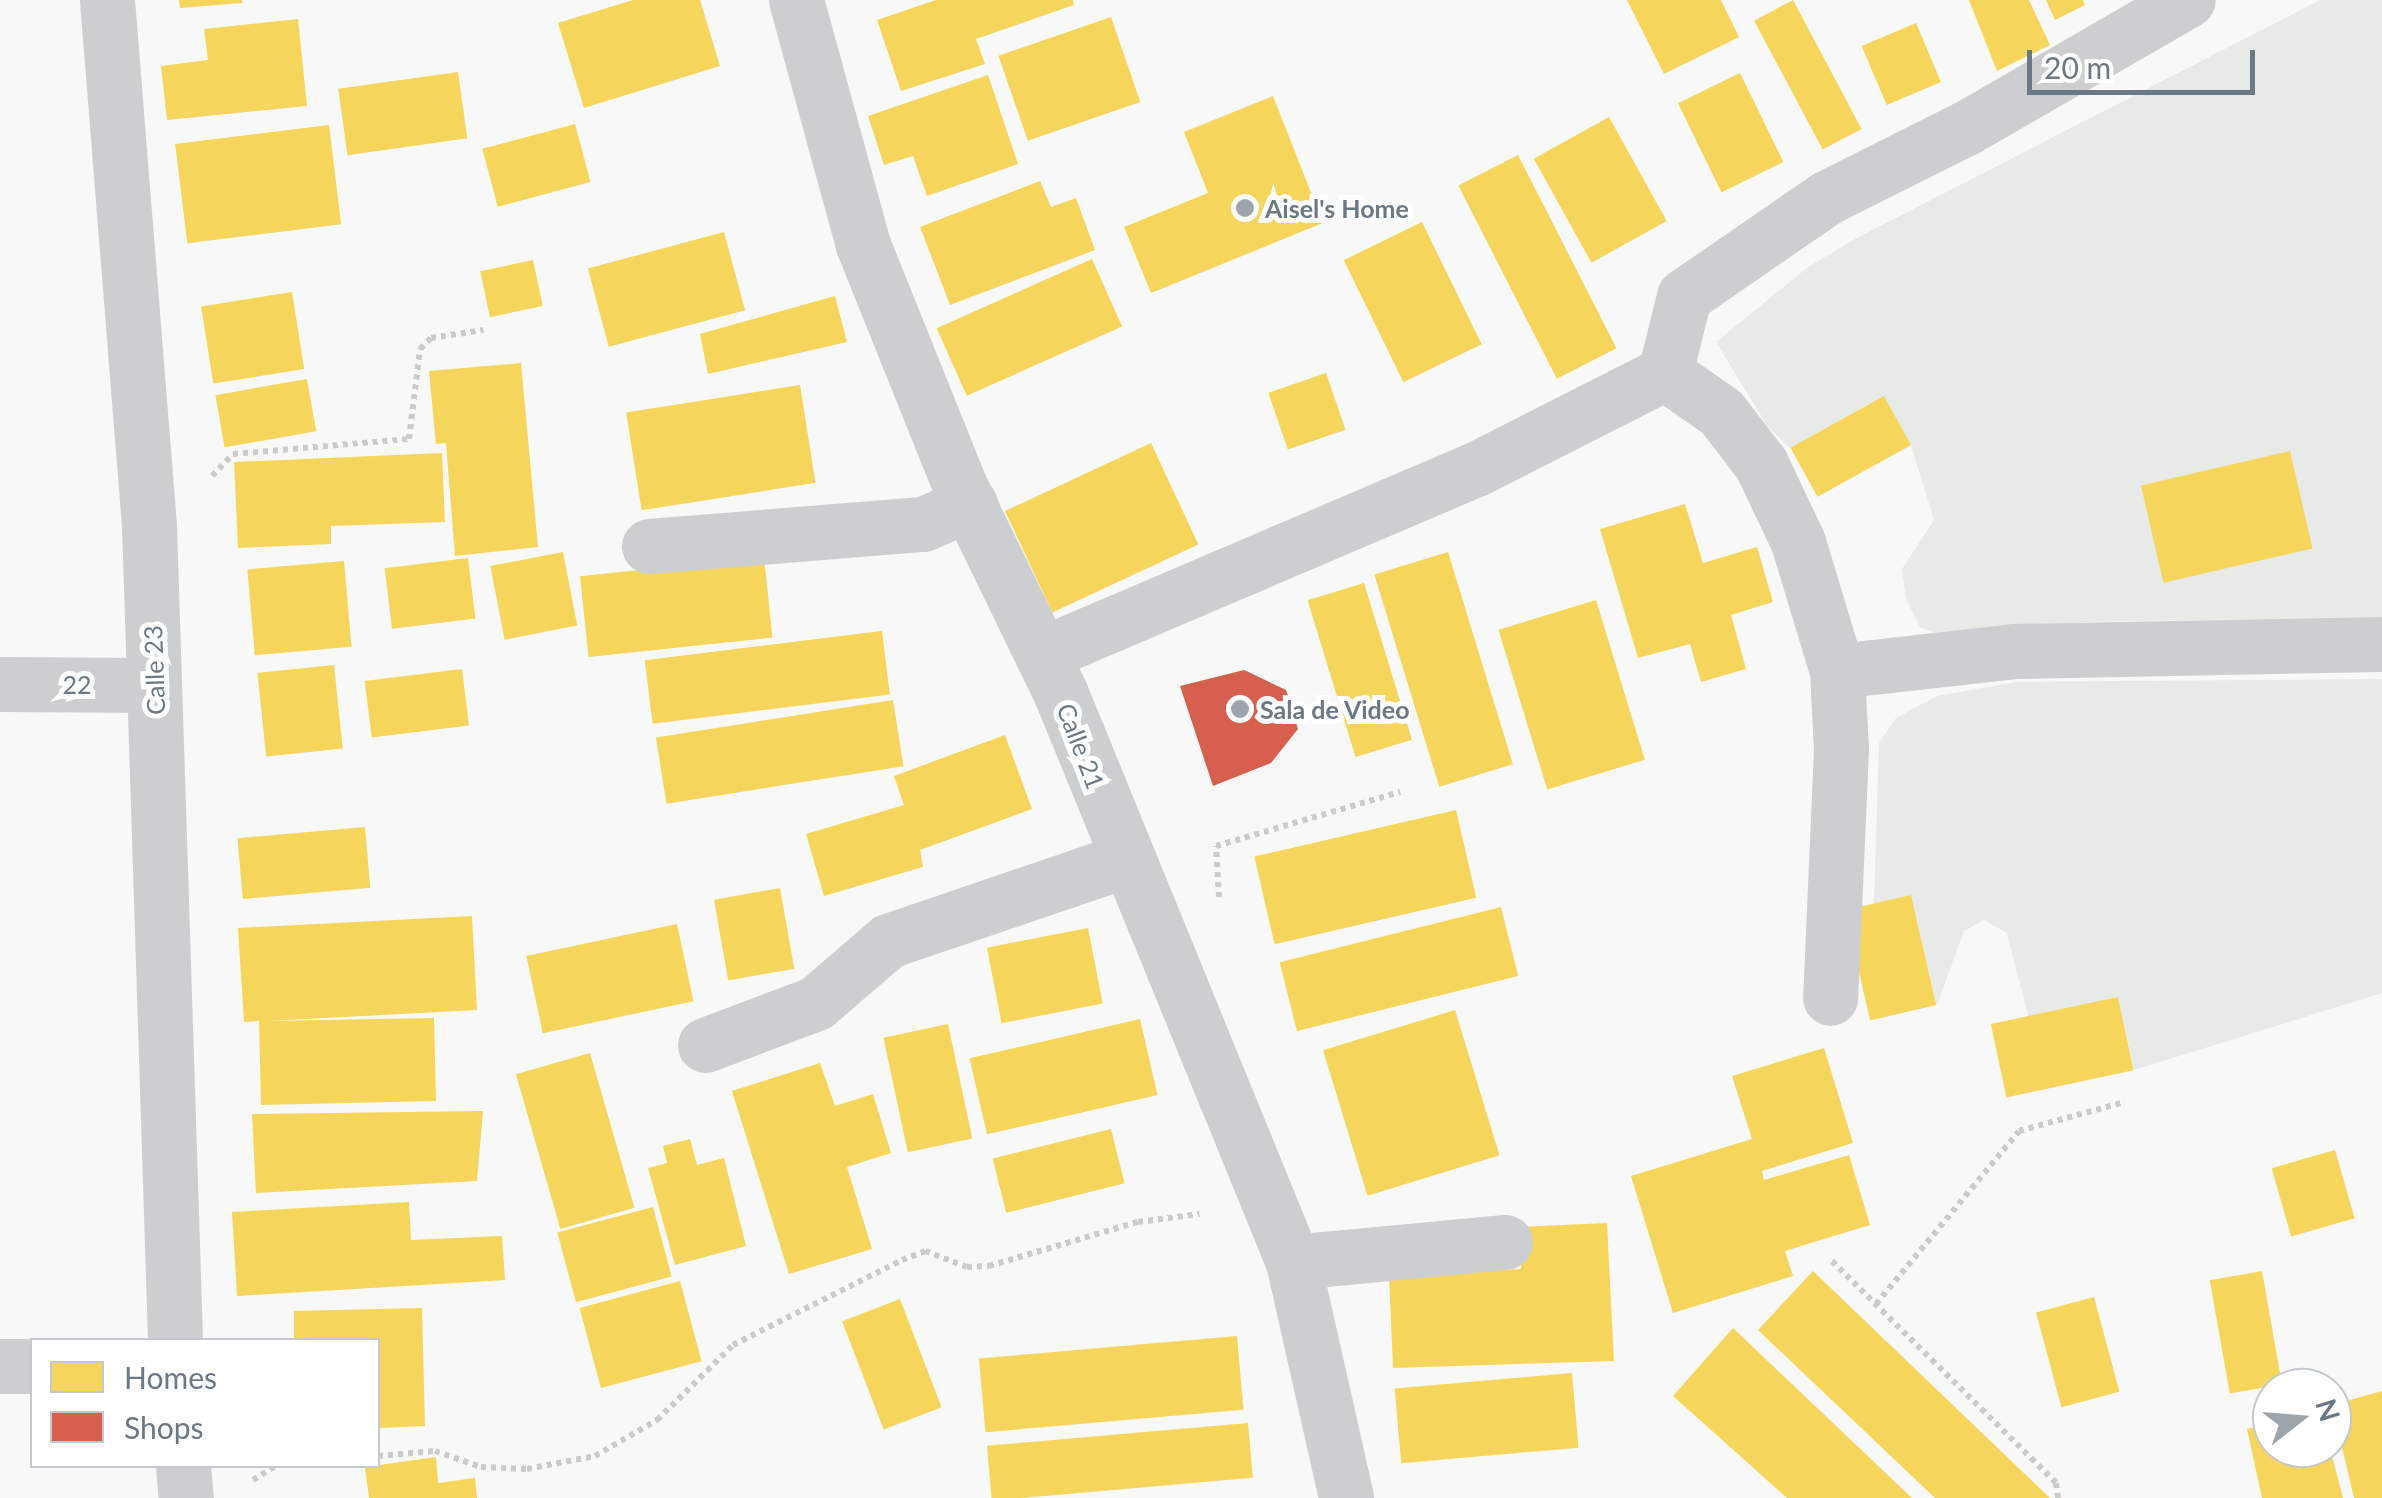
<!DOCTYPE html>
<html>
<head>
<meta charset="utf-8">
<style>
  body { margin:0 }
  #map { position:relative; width:2382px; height:1498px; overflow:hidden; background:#f8f8f8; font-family:Lato,sans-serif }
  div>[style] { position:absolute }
  .green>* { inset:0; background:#e7eae6 }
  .homes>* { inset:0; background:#f6d55c; transform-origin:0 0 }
  .shops>* { inset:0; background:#d6604d }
  .path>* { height:6px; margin-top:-3px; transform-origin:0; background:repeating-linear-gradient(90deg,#cacbcc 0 5px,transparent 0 10px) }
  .minor>* { height:55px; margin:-27.5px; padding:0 27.5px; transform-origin:27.5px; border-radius:27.5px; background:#cdcecf }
  .dots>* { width:28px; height:28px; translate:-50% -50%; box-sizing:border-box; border:5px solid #fff; border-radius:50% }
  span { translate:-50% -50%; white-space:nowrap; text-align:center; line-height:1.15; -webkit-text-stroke:10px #fff; paint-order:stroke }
  .poi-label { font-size:25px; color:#6b7886; font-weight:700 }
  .left { translate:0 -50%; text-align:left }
  .street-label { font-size:25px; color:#6b7886 }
  .legend { position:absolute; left:30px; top:1338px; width:350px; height:130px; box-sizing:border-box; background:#fff; border:2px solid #c4c9cf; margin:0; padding:12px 18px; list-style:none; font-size:30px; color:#6b7886 }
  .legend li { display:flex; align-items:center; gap:20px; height:50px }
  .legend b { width:50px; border:2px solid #c4c9cf }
  .north { position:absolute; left:2252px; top:1368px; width:100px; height:100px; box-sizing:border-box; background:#fff; border:2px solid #c4c9cf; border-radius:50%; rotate:73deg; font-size:28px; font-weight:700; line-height:40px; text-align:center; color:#6b7886 }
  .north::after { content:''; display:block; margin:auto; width:35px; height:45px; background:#9ca5ae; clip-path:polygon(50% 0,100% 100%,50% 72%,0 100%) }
  .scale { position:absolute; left:2027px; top:50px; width:228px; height:45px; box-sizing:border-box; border:5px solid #6b7886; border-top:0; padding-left:12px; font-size:30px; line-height:35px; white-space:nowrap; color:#6b7886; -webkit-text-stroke:8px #fff; paint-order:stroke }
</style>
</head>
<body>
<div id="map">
  <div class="green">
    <div style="clip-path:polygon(2320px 0,2382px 0,2382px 617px,2081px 622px,1948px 639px,1920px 627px,1906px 599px,1902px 569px,1934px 520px,1911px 445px,1884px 396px,1790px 448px,1768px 427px,1716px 342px,1808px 267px,1855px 239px)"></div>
    <div style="clip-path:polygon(2382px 679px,2382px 993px,2134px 1070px,2118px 997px,2029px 1019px,2007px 933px,1984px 920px,1964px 931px,1937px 1005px,1911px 895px,1874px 904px,1879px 743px,1896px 718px,1937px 696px,2015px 682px)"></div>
  </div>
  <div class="homes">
    <div style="clip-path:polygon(179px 0,242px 0,242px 3px,180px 8px)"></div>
    <div style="clip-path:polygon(633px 0,700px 0,720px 66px,584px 108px,558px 23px)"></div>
    <div style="clip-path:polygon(936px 0,1073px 0,1074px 5px,976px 39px,985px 64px,901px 91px,877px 20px)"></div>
    <div style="clip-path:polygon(1627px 0,1721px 0,1739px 37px,1664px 74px)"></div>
    <div style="left:1793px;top:0;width:146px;height:44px;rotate:62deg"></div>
    <div style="clip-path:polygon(1969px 0,2029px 0,2050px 45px,1997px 71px)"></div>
    <div style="clip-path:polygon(2046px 0,2083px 0,2085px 5px,2055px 20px)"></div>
    <div style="left:1111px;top:17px;width:90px;height:119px;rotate:71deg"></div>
    <div style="clip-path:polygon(298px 19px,307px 106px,167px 120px,161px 66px,208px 60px,204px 29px)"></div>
    <div style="left:1916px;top:23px;width:64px;height:59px;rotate:67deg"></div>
    <div style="left:458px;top:72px;width:67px;height:121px;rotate:82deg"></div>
    <div style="left:1740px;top:73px;width:99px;height:69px;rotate:64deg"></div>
    <div style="clip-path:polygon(988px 75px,1018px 164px,927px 196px,913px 156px,884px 165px,868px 116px)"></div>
    <div style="clip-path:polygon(1273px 96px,1323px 223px,1151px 293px,1124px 227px,1208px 193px,1184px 132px)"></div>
    <div style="left:1609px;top:117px;width:119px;height:86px;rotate:61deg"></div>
    <div style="left:575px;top:124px;width:60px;height:96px;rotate:75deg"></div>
    <div style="left:329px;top:125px;width:100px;height:155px;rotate:83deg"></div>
    <div style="left:1518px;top:155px;width:217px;height:67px;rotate:63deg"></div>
    <div style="clip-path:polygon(1040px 181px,1051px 207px,1076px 198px,1095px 250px,950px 305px,920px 227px)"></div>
    <div style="left:1422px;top:222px;width:136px;height:87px;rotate:64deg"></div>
    <div style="left:724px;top:232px;width:81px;height:141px;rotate:75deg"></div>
    <div style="left:1092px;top:259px;width:74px;height:170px;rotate:66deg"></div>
    <div style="left:533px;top:260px;width:47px;height:54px;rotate:78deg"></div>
    <div style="left:292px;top:292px;width:78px;height:92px;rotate:81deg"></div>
    <div style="clip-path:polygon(835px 296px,847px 342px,708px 374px,700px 334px)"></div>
    <div style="clip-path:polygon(521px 363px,538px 547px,455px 556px,446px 443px,436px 444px,429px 371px)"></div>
    <div style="left:1326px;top:373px;width:60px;height:61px;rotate:71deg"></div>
    <div style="left:307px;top:379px;width:53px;height:93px;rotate:80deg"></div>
    <div style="left:800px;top:385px;width:99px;height:176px;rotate:81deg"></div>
    <div style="left:1884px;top:396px;width:56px;height:107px;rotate:61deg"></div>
    <div style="left:1151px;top:443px;width:112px;height:161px;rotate:65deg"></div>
    <div style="left:2290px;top:451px;width:100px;height:153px;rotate:77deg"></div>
    <div style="clip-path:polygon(442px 453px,445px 522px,331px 526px,331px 544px,238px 548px,234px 462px)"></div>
    <div style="clip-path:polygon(1685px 504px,1703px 563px,1757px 547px,1773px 602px,1731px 615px,1746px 669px,1701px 682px,1690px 644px,1638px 658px,1600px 529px)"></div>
    <div style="left:563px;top:552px;width:75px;height:74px;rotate:79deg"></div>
    <div style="left:1448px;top:552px;width:222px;height:77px;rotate:73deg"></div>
    <div style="left:764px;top:557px;width:81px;height:185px;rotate:84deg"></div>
    <div style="left:468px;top:558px;width:61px;height:84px;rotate:83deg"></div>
    <div style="left:344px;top:561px;width:86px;height:97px;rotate:85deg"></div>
    <div style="left:1364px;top:583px;width:164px;height:59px;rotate:73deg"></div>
    <div style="left:1596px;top:600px;width:167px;height:102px;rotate:73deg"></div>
    <div style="left:882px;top:631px;width:64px;height:239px;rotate:83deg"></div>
    <div style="left:334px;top:665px;width:84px;height:77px;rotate:84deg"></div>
    <div style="left:462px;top:669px;width:57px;height:98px;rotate:83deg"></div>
    <div style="left:893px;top:700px;width:67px;height:240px;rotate:81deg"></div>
    <div style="clip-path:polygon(1005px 735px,1032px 809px,920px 850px,923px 867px,824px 896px,806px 834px,904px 805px,894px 776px)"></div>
    <div style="left:1456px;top:810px;width:90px;height:207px;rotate:77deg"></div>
    <div style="left:365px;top:827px;width:61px;height:128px;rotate:85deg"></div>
    <div style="left:780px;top:888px;width:82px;height:67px;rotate:80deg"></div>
    <div style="left:1911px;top:895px;width:113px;height:68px;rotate:77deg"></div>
    <div style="left:1501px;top:907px;width:71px;height:228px;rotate:76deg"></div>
    <div style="clip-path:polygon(472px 916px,477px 1010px,268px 1021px,434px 1018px,436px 1101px,261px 1105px,259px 1021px,244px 1022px,238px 928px)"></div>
    <div style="left:677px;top:924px;width:79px;height:154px;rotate:78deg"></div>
    <div style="left:1088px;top:928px;width:77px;height:103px;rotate:79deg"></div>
    <div style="left:2118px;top:997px;width:75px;height:130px;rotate:78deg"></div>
    <div style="left:1455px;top:1010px;width:152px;height:138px;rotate:73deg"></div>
    <div style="left:1140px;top:1019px;width:78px;height:175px;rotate:77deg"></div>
    <div style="left:948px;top:1024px;width:117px;height:66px;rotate:78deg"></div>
    <div style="clip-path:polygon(1824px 1048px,1853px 1143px,1762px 1171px,1764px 1180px,1849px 1155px,1870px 1225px,1785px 1251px,1793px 1276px,1673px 1313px,1631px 1176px,1752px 1139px,1732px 1076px)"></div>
    <div style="left:590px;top:1053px;width:161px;height:77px;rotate:74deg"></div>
    <div style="clip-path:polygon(820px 1063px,835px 1106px,873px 1094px,891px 1153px,847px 1167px,872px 1249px,789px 1274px,732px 1091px)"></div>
    <div style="clip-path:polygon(483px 1111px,477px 1181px,256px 1193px,252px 1114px)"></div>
    <div style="left:1111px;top:1129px;width:56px;height:122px;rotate:76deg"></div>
    <div style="clip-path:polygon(690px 1139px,697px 1165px,724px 1158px,746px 1246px,675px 1265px,648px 1168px,667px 1163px,663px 1146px)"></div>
    <div style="left:2335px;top:1150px;width:71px;height:66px;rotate:74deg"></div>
    <div style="clip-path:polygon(409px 1202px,411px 1240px,502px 1236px,505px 1280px,237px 1296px,232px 1212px)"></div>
    <div style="left:653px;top:1207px;width:72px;height:99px;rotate:75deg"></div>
    <div style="clip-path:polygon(1607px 1223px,1614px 1361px,1393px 1368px,1389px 1275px,1521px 1269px,1519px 1227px)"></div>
    <div style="clip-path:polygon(1813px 1271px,2050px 1498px,1935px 1498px,1758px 1330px)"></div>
    <div style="left:2262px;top:1271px;width:115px;height:53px;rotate:80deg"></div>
    <div style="left:680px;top:1281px;width:83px;height:104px;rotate:75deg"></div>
    <div style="left:2094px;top:1297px;width:98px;height:60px;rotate:75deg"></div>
    <div style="left:900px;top:1299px;width:116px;height:62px;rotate:69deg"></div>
    <div style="clip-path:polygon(422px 1308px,425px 1426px,378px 1428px,378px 1340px,294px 1340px,294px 1311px)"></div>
    <div style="clip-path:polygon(1733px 1328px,1912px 1498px,1787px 1498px,1673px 1396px)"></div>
    <div style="left:1237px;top:1336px;width:74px;height:259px;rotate:85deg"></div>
    <div style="left:1572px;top:1373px;width:75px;height:178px;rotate:85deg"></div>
    <div style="clip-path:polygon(2382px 1391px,2382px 1498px,2354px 1498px,2332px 1405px)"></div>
    <div style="left:1248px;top:1423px;width:55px;height:262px;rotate:85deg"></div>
    <div style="clip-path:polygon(2272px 1423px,2272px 1448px,2330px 1448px,2343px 1498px,2262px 1498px,2247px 1429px)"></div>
    <div style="clip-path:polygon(436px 1457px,438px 1483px,475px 1478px,477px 1498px,369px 1498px,365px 1467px)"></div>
  </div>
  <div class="shops">
    <div style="clip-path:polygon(1244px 670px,1286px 690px,1298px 729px,1271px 763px,1213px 786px,1180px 686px)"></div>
  </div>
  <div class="path">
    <div style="left:212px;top:476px;width:30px;rotate:-46deg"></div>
    <div style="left:233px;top:454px;width:177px;rotate:-4.9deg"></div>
    <div style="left:409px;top:439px;width:91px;rotate:-83deg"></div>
    <div style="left:420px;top:349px;width:16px;rotate:-45deg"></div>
    <div style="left:431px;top:338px;width:53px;rotate:-8.7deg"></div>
    <div style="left:1219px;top:897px;width:51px;rotate:-93.4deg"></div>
    <div style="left:1216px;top:846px;width:192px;rotate:-16.4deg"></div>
    <div style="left:1832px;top:1261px;width:315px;rotate:44.7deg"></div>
    <div style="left:2056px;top:1483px;width:15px;rotate:82deg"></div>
    <div style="left:1876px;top:1304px;width:224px;rotate:-50.4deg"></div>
    <div style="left:2019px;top:1131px;width:110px;rotate:-15.3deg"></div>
    <div style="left:378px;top:1456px;width:57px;rotate:-5deg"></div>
    <div style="left:435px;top:1451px;width:49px;rotate:19.2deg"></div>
    <div style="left:481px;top:1467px;width:46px;rotate:2.5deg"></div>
    <div style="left:527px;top:1469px;width:69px;rotate:-10.8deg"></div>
    <div style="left:595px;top:1456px;width:72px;rotate:-30.1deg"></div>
    <div style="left:657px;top:1420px;width:107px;rotate:-44.6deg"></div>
    <div style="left:733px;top:1345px;width:189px;rotate:-26.7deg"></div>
    <div style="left:902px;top:1260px;width:25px;rotate:-21deg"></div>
    <div style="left:925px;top:1251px;width:45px;rotate:20.9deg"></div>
    <div style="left:967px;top:1267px;width:22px;rotate:-3deg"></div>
    <div style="left:989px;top:1266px;width:155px;rotate:-16.5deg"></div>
    <div style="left:1138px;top:1222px;width:62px;rotate:-7.5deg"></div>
    <div style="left:253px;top:1480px;width:26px;rotate:-32deg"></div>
  </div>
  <div class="minor">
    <div style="left:107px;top:0;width:527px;rotate:85.43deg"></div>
    <div style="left:149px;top:525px;width:815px;rotate:88.17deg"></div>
    <div style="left:796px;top:0;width:254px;rotate:74.7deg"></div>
    <div style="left:863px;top:245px;width:260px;rotate:68.1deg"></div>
    <div style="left:960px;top:486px;width:231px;rotate:64.1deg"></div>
    <div style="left:1061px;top:694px;width:614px;rotate:67.78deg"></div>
    <div style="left:1293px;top:1262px;width:242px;rotate:77.3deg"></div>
    <div style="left:1665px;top:373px;width:68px;rotate:34.9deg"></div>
    <div style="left:1721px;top:412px;width:66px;rotate:52.4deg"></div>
    <div style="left:1761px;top:464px;width:86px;rotate:64.6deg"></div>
    <div style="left:1798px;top:542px;width:135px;rotate:73.2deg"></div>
    <div style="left:1837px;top:671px;width:78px;rotate:87.1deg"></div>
    <div style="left:1841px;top:749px;width:249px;rotate:92.5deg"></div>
    <div style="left:1665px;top:373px;width:79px;rotate:-76.1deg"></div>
    <div style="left:1684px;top:296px;width:173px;rotate:-34.6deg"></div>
    <div style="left:1826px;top:198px;width:157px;rotate:-26.6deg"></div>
    <div style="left:1966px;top:128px;width:256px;rotate:-30deg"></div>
    <div style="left:649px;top:546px;width:275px;rotate:-4.6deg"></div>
    <div style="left:923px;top:524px;width:51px;rotate:-23.1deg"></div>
    <div style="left:1042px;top:654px;width:472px;rotate:-23.1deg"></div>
    <div style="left:1476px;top:469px;width:212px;rotate:-26.9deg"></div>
    <div style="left:1837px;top:671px;width:178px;rotate:-6.4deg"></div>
    <div style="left:2014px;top:651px;width:368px;rotate:-1.1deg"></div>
    <div style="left:0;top:684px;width:153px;rotate:0.4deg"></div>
    <div style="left:705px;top:1045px;width:119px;rotate:-20.7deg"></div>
    <div style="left:816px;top:1003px;width:95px;rotate:-40.7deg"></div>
    <div style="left:888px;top:941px;width:251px;rotate:-18.8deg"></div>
    <div style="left:1293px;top:1262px;width:213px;rotate:-5.4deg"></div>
    <div style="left:0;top:1366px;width:32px"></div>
    <div style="left:183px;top:1466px;width:32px;rotate:85deg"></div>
  </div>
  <div class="dots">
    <div style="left:1245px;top:208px;background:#9ca5ae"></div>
    <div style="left:1240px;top:709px;background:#9ca5ae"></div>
  </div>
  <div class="poi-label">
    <span class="left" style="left:1265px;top:208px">Aisel's Home</span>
    <span class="left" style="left:1260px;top:709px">Sala de Video</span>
  </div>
  <div class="street-label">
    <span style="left:154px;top:670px;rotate:-92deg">Calle 23</span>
    <span style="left:77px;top:684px">22</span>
    <span style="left:1081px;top:746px;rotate:69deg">Calle 21</span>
  </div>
  <ul class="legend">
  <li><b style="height:28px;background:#f6d55c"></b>Homes</li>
  <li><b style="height:28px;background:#d6604d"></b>Shops</li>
  </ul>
  <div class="north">N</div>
  <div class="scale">20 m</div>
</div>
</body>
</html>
